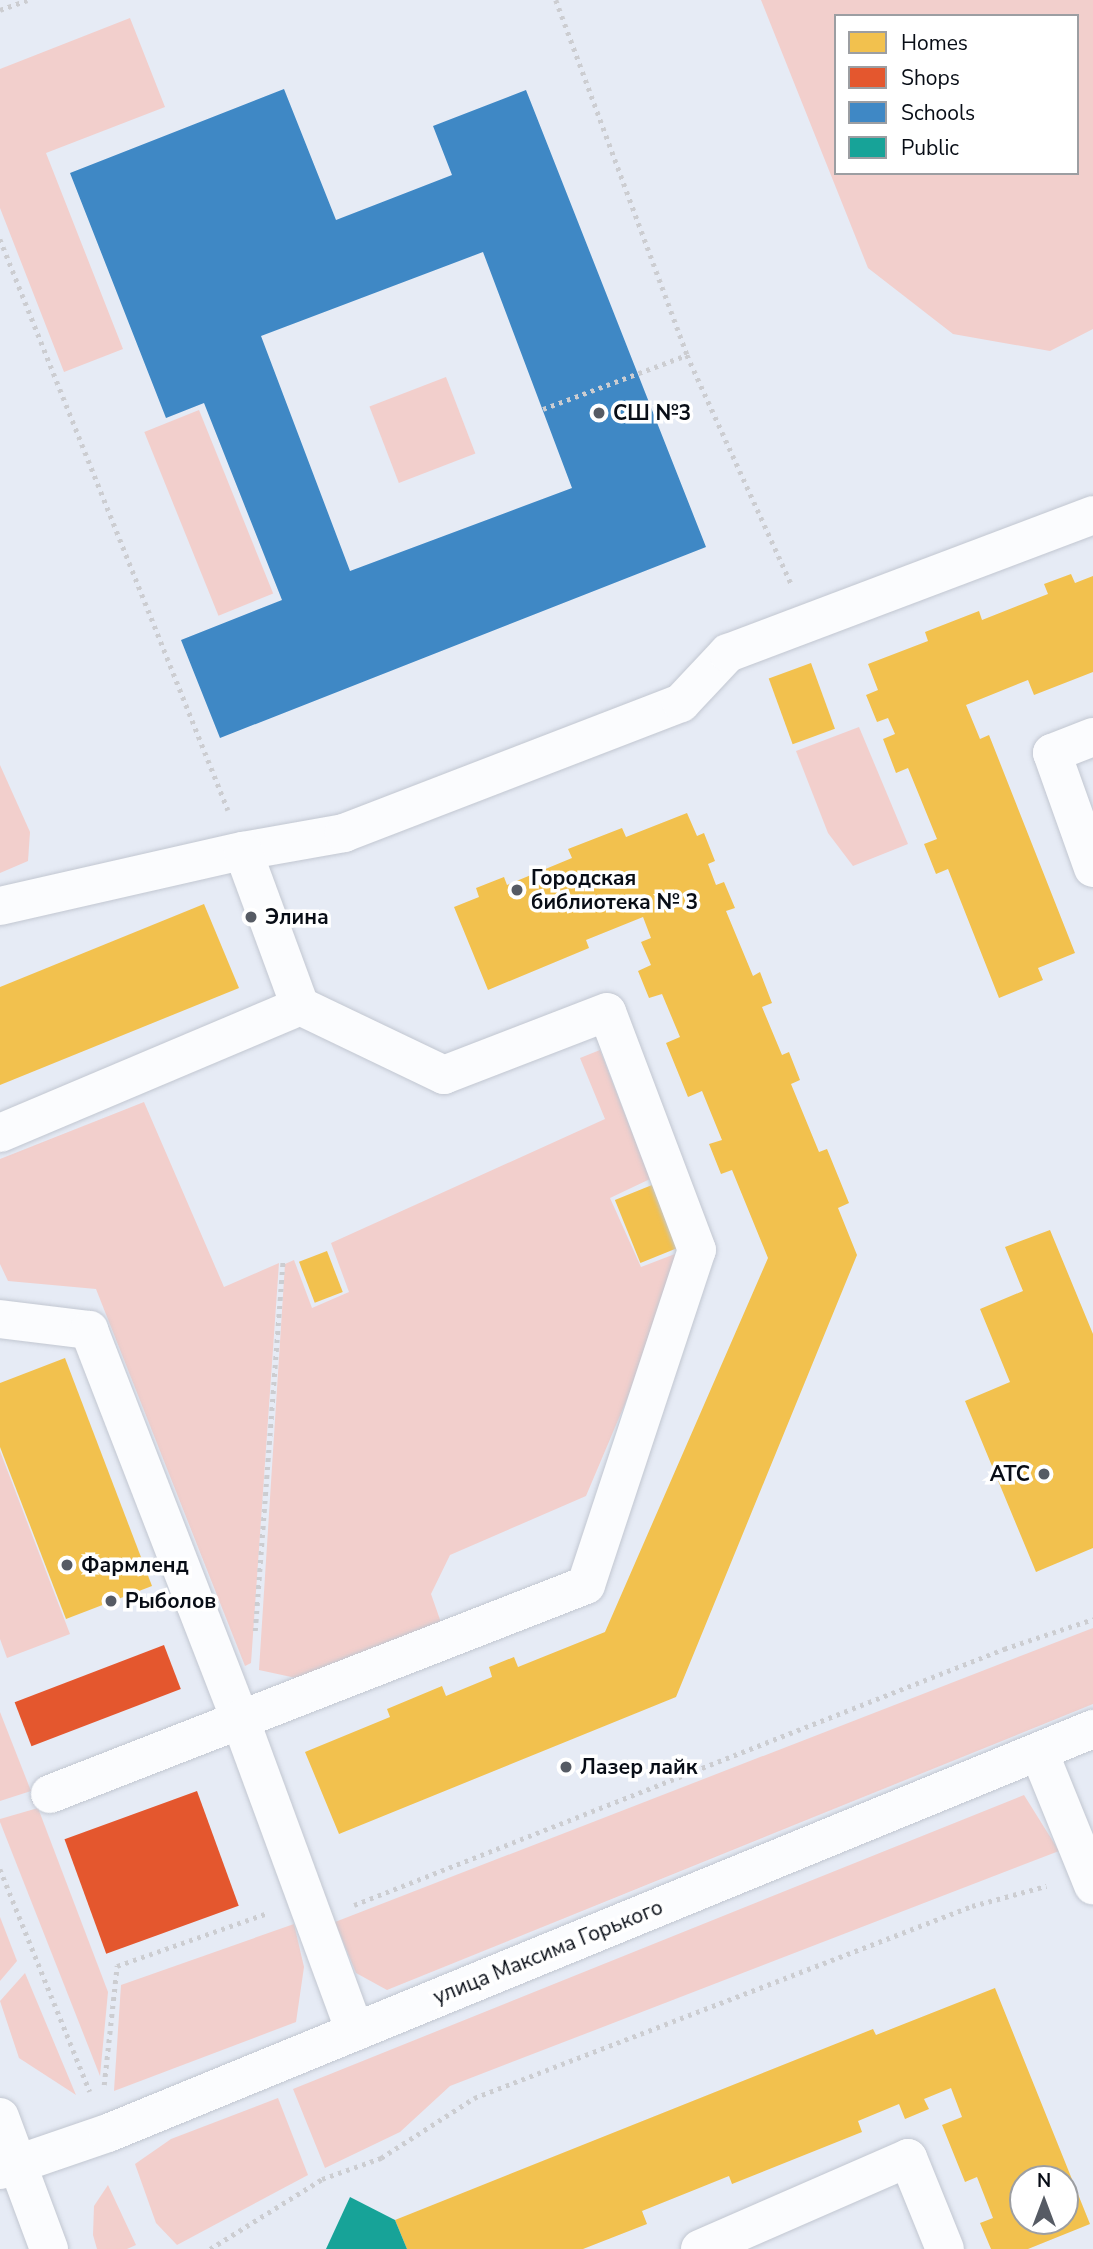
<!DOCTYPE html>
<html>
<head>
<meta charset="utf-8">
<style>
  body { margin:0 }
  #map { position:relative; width:1093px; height:2249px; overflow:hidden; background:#e6ebf5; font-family:"Nunito Sans",sans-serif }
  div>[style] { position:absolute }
  .green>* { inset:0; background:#f2cfcc; transform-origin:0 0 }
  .homes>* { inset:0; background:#f2c14e; transform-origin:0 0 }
  .shops>* { inset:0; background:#e4572e; transform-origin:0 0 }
  .schools>* { inset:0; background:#3f88c5 }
  .public>* { inset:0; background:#17a398 }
  .path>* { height:4.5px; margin-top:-2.25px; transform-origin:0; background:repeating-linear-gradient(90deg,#cccdd1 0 3.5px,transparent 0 8.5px) }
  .roads { filter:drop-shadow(0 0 2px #c2c7d1) drop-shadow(0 0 2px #c2c7d1) }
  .minor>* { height:38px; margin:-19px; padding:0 19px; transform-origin:19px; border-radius:19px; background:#fbfcfe }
  .major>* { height:38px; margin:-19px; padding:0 19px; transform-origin:19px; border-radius:19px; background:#fbfcfe }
  .dots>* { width:19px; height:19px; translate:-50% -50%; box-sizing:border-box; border:4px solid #fff; border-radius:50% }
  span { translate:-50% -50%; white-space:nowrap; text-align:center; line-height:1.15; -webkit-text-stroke:7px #fff; paint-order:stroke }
  .poi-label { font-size:21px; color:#080d16; font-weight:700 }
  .left { translate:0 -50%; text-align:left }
  .right { translate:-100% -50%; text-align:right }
  .street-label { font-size:21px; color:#080d16 }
  .legend { position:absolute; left:834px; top:14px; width:245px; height:161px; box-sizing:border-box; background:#fff; border:2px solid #9c9ea2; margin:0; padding:9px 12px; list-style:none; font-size:21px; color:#080d16 }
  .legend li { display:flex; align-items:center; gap:14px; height:35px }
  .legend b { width:35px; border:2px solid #9c9ea2 }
  .north { position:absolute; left:1009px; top:2165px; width:70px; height:70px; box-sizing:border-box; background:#fff; border:2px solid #9c9ea2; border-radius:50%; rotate:0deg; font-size:19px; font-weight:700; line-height:28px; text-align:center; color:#080d16 }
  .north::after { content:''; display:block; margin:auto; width:24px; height:32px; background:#565b64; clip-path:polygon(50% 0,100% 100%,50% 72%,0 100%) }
</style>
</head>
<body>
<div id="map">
  <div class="green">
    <div style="clip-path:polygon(evenodd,761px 0,1093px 0,1093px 329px,1050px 351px,953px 334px,868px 268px,761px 0,836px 16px,1077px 16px,1077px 173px,836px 173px,836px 16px)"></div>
    <div style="clip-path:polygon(130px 18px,165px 107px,46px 153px,123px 349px,64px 372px,0 208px,0 69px)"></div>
    <div style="left:446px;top:377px;width:82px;height:82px;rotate:69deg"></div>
    <div style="left:199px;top:410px;width:198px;height:59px;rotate:68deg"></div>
    <div style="clip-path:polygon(859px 727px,908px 844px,853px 866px,828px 833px,796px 751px)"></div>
    <div style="clip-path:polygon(0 765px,30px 832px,28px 861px,0 873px)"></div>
    <div style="clip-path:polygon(600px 1050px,650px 1179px,610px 1198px,641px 1267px,675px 1254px,668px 1302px,586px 1496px,450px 1555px,431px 1594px,444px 1631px,296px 1678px,259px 1670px,285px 1264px,294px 1260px,312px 1308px,349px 1292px,331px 1243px,605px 1119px,580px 1058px)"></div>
    <div style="clip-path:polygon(144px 1102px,224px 1287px,279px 1263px,251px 1663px,245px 1666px,96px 1289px,8px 1281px,0 1264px,0 1159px)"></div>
    <div style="clip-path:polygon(0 1451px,70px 1634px,7px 1658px,0 1639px)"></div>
    <div style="clip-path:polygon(1093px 1628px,1093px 1704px,387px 1990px,356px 1973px,335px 1922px)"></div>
    <div style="clip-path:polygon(0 1712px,31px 1791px,0 1801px)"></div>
    <div style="clip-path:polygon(1024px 1795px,1059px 1851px,450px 2086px,400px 2132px,325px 2168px,293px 2089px)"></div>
    <div style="clip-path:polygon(38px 1808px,108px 1992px,100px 2076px,0 1822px,0 1819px)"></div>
    <div style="clip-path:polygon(0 1917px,17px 1961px,0 1981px)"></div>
    <div style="clip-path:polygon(294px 1924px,304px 1967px,296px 2022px,114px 2091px,121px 1985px)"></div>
    <div style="clip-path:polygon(25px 1973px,76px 2095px,19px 2058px,0 2001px)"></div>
    <div style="clip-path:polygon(278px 2098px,308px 2175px,177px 2245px,156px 2223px,135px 2164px,171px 2139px)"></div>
    <div style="clip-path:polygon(108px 2185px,136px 2245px,127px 2249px,97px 2249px,93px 2235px,94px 2206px)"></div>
  </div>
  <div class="homes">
    <div style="clip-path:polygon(1071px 574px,1075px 583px,1093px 576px,1093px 672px,1034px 695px,1028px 680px,966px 705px,980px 739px,989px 735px,1075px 953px,1038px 968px,1043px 980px,999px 998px,948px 869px,936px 874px,924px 844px,937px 839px,908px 768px,896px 773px,883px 739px,895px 734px,888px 718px,877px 722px,866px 695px,878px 690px,868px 664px,928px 641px,925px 632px,979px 611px,982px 620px,1048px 594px,1044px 584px)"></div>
    <div style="left:811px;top:663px;width:70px;height:45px;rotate:70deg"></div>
    <div style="clip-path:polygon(687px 813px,697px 836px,704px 833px,715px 861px,708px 864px,716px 885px,724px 882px,735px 908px,726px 911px,753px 976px,760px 972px,772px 1003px,762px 1007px,782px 1055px,789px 1052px,800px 1080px,791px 1084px,819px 1152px,827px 1149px,849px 1203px,838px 1208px,857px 1255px,676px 1697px,339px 1834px,305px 1752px,390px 1717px,387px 1709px,442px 1686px,446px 1696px,492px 1677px,489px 1667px,514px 1657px,518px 1667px,605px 1632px,768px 1258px,732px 1170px,721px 1174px,709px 1144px,722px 1140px,702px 1091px,688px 1097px,666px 1043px,680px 1037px,662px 994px,649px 998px,638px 971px,651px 965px,641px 942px,651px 938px,643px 917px,586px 940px,589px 948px,488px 990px,454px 907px,479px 897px,476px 888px,504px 877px,507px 885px,572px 858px,568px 849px,622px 828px,626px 837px)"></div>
    <div style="clip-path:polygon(204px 904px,239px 988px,0 1085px,0 987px)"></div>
    <div style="left:652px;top:1185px;width:68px;height:40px;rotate:68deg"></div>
    <div style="clip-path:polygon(1050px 1230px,1093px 1334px,1093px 1548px,1036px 1572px,965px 1401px,1010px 1382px,980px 1309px,1023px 1291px,1005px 1247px)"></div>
    <div style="left:327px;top:1251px;width:44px;height:30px;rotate:69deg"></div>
    <div style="clip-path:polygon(65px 1358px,152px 1586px,66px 1619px,0 1447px,0 1383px)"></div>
    <div style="clip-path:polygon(evenodd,995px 1988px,1090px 2224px,1028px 2249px,991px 2249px,980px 2223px,993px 2218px,977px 2177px,965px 2182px,942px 2125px,962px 2117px,951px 2088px,924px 2099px,929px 2109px,905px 2119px,899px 2104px,858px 2121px,862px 2132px,732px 2184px,729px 2176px,642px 2211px,647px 2224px,583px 2249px,407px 2249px,395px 2220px,873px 2029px,876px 2035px,995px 1988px,1023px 2179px,1065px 2179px,1065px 2221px,1023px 2221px,1023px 2179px)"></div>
  </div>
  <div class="shops">
    <div style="left:164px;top:1645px;width:47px;height:160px;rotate:69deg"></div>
    <div style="left:197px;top:1791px;width:122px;height:141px;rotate:70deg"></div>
  </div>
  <div class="schools">
    <div style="clip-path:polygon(evenodd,284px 89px,336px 220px,452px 175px,433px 126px,526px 90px,706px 547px,220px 738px,181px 640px,282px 600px,204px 403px,166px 418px,70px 173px,284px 89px,483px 252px,572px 488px,350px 571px,261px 336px,483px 252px)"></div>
  </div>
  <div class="public">
    <div style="clip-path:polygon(350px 2197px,395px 2220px,407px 2249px,326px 2249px)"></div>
  </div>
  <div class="path">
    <div style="left:556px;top:0;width:378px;rotate:69.7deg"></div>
    <div style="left:687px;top:355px;width:251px;rotate:65.5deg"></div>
    <div style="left:0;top:10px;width:29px;rotate:-20deg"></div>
    <div style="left:0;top:239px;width:615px;rotate:68.23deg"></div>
    <div style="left:543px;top:409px;width:154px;rotate:-20.6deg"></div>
    <div style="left:255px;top:1631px;width:373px;rotate:-85.7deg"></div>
    <div style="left:0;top:1869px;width:240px;rotate:68deg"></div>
    <div style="left:354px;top:1905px;width:699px;rotate:-21.5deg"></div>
    <div style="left:1004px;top:1649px;width:94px;rotate:-18.6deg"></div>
    <div style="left:104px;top:2085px;width:120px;rotate:-83.8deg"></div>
    <div style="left:117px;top:1966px;width:157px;rotate:-19.4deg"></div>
    <div style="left:210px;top:2249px;width:132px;rotate:-32deg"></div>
    <div style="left:322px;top:2179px;width:63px;rotate:-19.6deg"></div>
    <div style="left:381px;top:2158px;width:111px;rotate:-32.8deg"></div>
    <div style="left:474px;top:2098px;width:534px;rotate:-21.08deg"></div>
    <div style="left:972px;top:1906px;width:77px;rotate:-15.1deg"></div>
  </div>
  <div class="roads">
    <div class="minor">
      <div style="left:1093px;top:737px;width:44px;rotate:158.7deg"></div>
      <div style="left:1052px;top:753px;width:122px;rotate:70.4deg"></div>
      <div style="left:0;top:906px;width:249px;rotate:-12.8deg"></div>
      <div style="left:243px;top:851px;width:103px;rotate:-10.1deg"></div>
      <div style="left:344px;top:833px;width:361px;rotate:-21.1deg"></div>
      <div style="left:681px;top:703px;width:69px;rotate:-46.8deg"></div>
      <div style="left:728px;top:653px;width:390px;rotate:-20.7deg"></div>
      <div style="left:0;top:1133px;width:326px;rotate:-22.9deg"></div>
      <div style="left:300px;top:1006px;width:165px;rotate:-110.2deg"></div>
      <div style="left:0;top:1319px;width:90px;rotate:7deg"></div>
      <div style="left:89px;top:1330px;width:417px;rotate:68.8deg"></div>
      <div style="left:240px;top:1719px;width:333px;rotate:69.8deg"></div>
      <div style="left:1039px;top:1752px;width:144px;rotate:67.9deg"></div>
      <div style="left:50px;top:1794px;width:575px;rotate:-21.3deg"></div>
      <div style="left:586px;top:1585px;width:353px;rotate:-71.7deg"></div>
      <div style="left:697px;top:1250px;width:254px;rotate:-110.7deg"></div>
      <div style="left:607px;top:1012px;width:175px;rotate:158.9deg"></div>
      <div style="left:444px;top:1075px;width:160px;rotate:-154.4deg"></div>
      <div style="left:17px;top:2163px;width:92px;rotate:69.6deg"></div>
      <div style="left:700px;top:2249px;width:227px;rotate:-23.6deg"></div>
      <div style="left:908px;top:2158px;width:98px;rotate:67.9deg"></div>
    </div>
    <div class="major">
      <div style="left:0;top:2117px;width:49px;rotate:69.7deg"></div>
      <div style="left:0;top:2170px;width:114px;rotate:-18.9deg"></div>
      <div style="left:108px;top:2133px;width:1065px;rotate:-22.3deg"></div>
    </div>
  </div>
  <div class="dots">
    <div style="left:599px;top:413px;background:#565b64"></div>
    <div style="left:517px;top:890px;background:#565b64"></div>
    <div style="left:251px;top:917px;background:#565b64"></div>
    <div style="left:1044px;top:1474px;background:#565b64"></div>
    <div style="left:67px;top:1565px;background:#565b64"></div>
    <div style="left:111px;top:1601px;background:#565b64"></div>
    <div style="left:566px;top:1767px;background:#565b64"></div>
  </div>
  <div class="poi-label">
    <span class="left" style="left:613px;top:413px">СШ №3</span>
    <span class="left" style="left:531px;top:890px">Городская<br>библиотека № 3</span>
    <span class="left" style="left:265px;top:917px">Элина</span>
    <span class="right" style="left:1030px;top:1474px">АТС</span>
    <span class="left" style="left:81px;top:1565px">Фармленд</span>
    <span class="left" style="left:125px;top:1601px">Рыболов</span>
    <span class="left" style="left:580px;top:1767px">Лазер лайк</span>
  </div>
  <div class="street-label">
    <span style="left:548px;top:1952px;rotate:-22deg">улица Максима Горького</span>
  </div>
  <ul class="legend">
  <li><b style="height:19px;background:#f2c14e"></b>Homes</li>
  <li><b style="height:19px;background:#e4572e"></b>Shops</li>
  <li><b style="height:19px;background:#3f88c5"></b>Schools</li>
  <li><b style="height:19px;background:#17a398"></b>Public</li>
  </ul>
  <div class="north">N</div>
</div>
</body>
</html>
